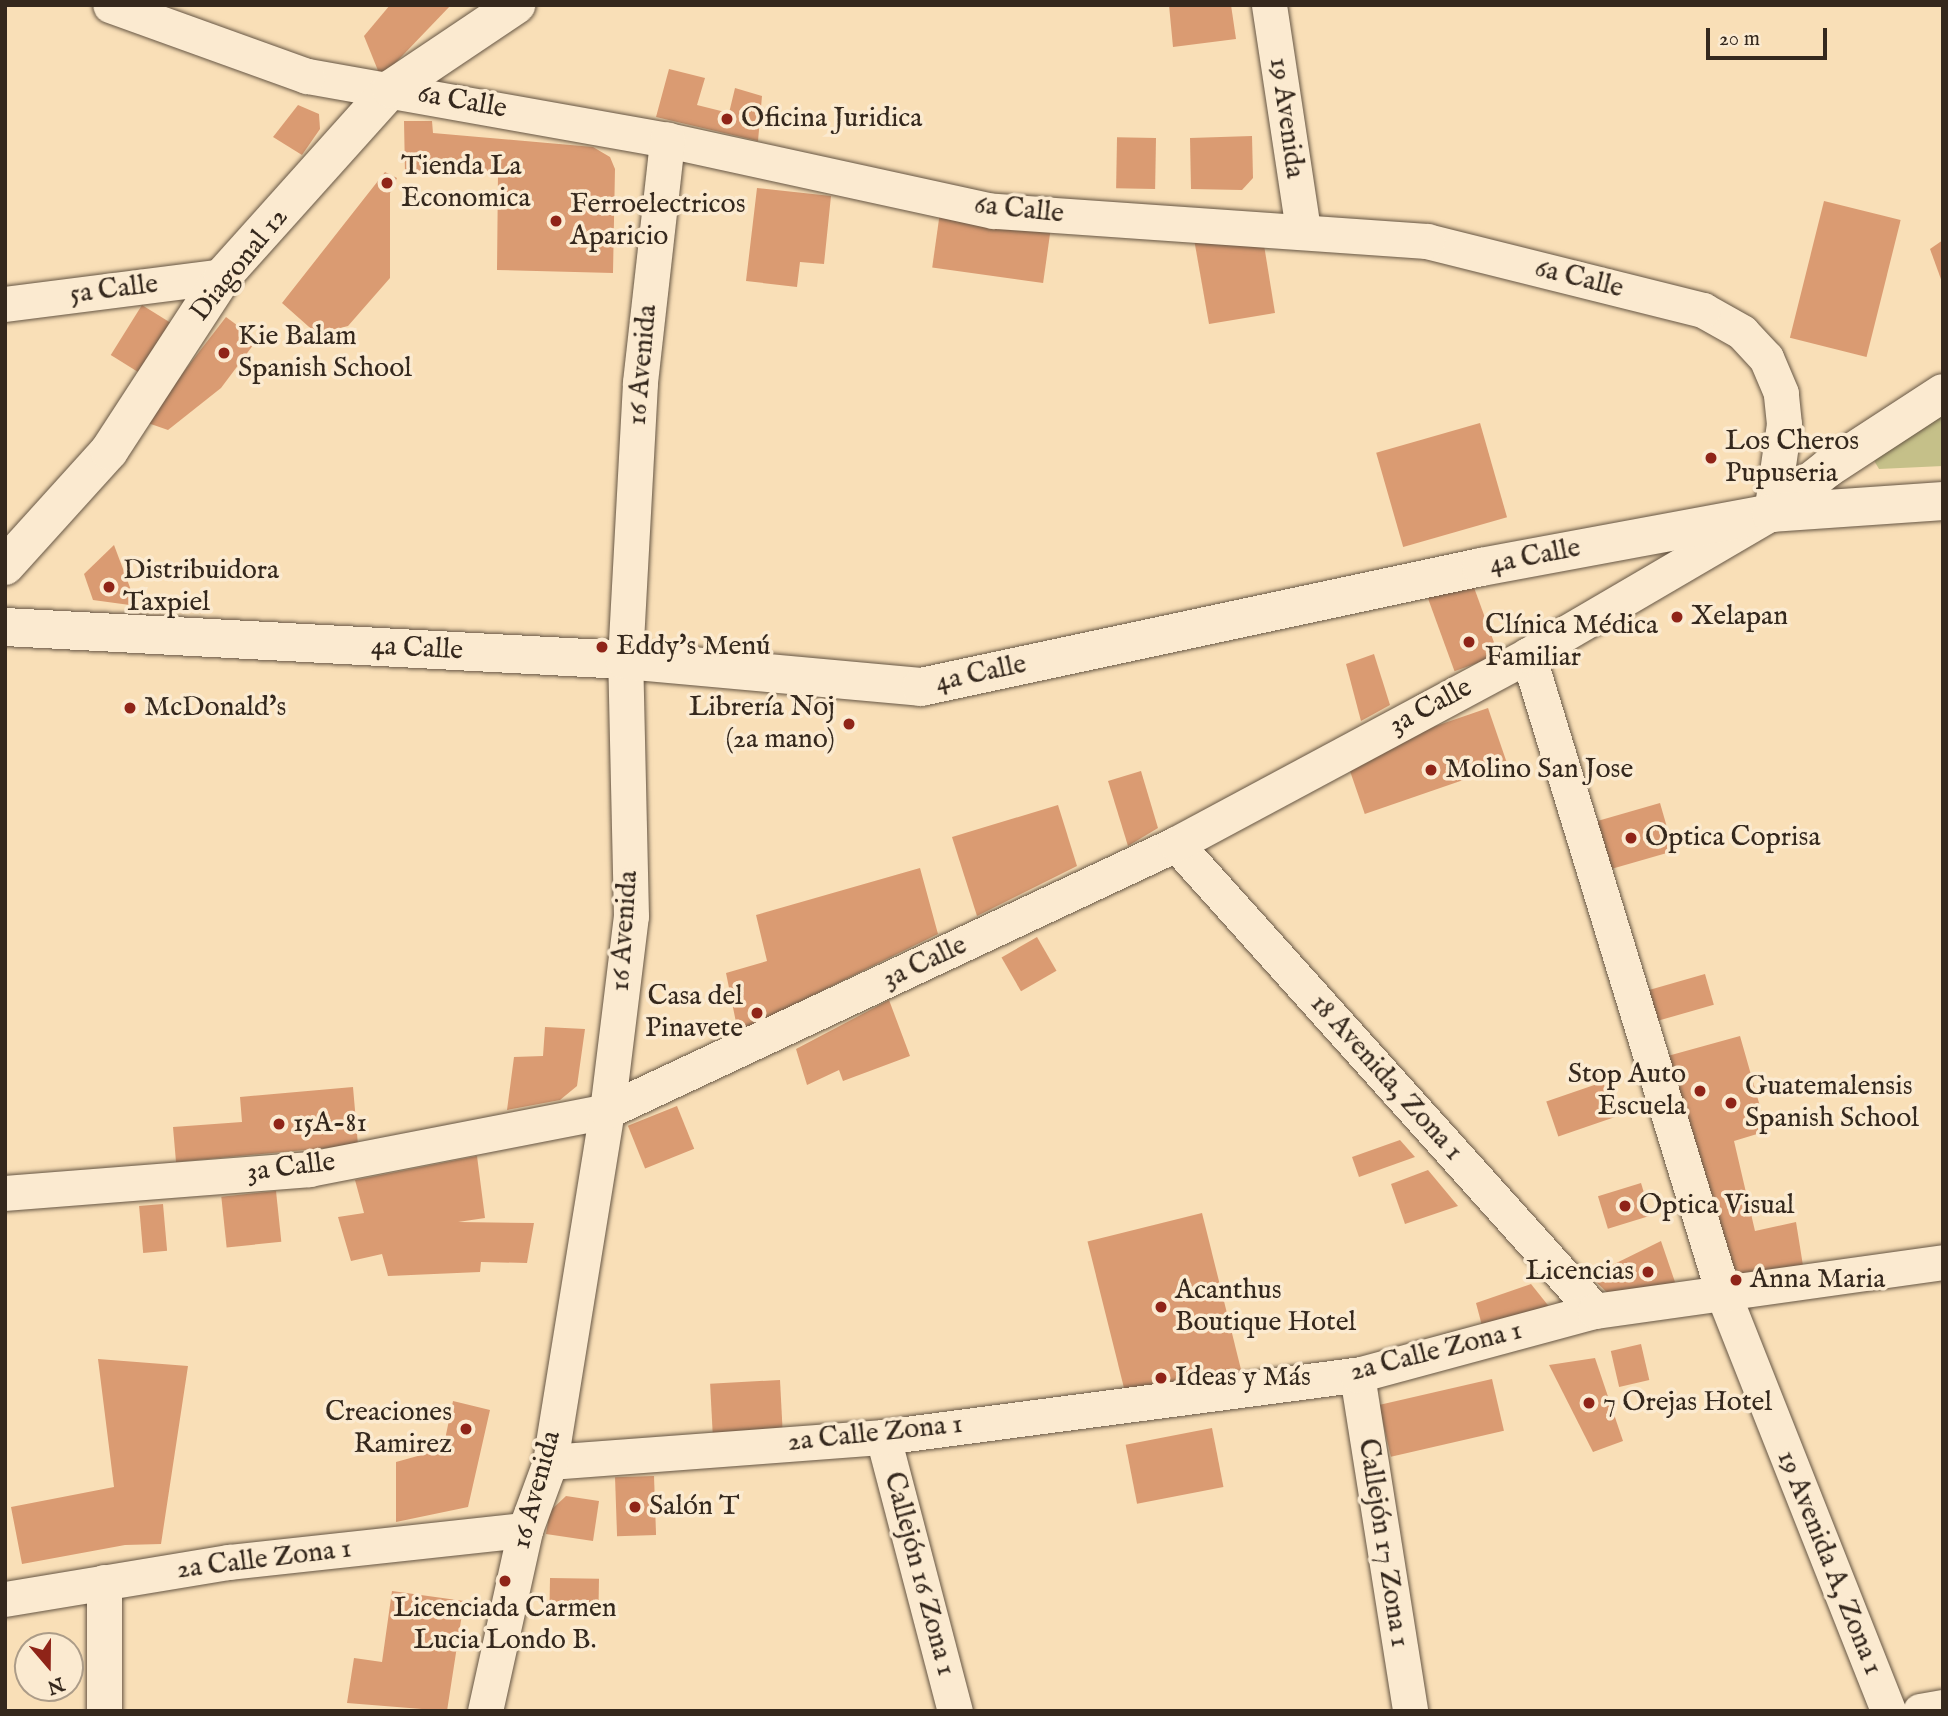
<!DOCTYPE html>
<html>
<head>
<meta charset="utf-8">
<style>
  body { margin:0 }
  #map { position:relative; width:1948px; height:1716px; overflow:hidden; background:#f9dfb7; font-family:"IM FELL English",serif }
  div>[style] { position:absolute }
  .green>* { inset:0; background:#c5c089 }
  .building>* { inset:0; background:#da9b72; transform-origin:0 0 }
  .roads { filter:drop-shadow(0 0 2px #665644) drop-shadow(0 0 2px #665644) }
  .minor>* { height:35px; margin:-17.5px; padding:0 17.5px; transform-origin:17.5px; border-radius:17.5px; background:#fbead0 }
  .tertiary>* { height:38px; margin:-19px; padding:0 19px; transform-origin:19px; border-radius:19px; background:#fbead0 }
  .secondary>* { height:38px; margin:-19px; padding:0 19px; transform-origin:19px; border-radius:19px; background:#fbead0 }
  .dots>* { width:19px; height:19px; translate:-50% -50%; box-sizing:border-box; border:4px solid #fbead0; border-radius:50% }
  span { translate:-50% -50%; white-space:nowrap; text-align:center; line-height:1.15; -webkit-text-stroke:7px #fbead0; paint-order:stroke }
  .street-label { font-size:28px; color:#35281d }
  .poi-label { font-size:28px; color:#35281d }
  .left { translate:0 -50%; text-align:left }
  .right { translate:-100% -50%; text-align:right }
  .frame { position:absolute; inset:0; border:7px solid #35281d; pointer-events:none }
  .north { position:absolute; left:14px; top:1632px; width:70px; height:70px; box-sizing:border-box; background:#fbead0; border:2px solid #ac9c88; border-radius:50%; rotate:160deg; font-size:19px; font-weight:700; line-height:28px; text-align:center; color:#35281d }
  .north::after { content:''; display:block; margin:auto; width:24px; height:32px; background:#8f2418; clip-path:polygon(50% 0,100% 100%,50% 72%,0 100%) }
  .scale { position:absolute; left:1706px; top:28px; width:121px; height:32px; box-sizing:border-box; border:4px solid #35281d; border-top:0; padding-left:9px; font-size:21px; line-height:24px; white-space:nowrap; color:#35281d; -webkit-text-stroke:5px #fbead0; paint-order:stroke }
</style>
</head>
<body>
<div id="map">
  <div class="green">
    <div style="clip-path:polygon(1943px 399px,1943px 466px,1879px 469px,1866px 447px)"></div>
  </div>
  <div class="building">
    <div style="clip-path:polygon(390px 5px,451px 5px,381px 78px,364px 36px)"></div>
    <div style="clip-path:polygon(1169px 5px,1231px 5px,1236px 39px,1173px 47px)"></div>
    <div style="clip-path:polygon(669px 69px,705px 78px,697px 105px,729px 113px,735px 88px,762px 96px,758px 141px,656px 117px)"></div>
    <div style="clip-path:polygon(298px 105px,319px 114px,320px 129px,302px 155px,273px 137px)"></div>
    <div style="clip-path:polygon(404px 121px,432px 121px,433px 133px,593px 147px,610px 157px,615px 169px,613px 273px,497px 270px,498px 172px,405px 173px)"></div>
    <div style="clip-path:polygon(1252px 136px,1253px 178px,1242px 190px,1191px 189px,1190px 138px)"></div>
    <div style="left:1156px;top:138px;width:51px;height:39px;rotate:91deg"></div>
    <div style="clip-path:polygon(385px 172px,397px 178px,390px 193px,390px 278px,348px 326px,317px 334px,282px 303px)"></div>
    <div style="clip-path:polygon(757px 188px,831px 196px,824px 264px,800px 262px,797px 287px,746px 281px)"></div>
    <div style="left:1824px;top:201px;width:79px;height:141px;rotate:14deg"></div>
    <div style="left:940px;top:212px;width:112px;height:56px;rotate:8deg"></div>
    <div style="clip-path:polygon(1194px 239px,1264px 245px,1275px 313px,1209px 324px)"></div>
    <div style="clip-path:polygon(1943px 240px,1943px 282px,1942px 282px,1930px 249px)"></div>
    <div style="left:142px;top:305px;width:36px;height:59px;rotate:32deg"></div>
    <div style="clip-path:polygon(226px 317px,257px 340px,221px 388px,168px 430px,145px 422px)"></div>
    <div style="left:1480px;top:423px;width:98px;height:108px;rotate:74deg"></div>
    <div style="clip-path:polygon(114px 545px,137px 606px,93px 600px,84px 574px)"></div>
    <div style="left:1472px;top:582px;width:78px;height:47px;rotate:70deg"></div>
    <div style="clip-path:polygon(1374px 654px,1390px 705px,1361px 721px,1346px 664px)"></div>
    <div style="left:1488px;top:708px;width:60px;height:151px;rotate:71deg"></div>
    <div style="clip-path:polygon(1141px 771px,1158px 828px,1128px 846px,1108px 781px)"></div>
    <div style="left:1660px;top:803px;width:50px;height:75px;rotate:74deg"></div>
    <div style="clip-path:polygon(1058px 805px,1077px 866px,977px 916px,952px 837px)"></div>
    <div style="clip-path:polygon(920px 868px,938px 934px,738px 1032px,726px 973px,767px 961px,756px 915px)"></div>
    <div style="left:1037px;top:937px;width:39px;height:41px;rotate:60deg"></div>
    <div style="left:1705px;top:974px;width:32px;height:60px;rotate:74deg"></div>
    <div style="clip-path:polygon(889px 1000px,910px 1056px,843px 1081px,839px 1070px,807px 1085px,796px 1049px)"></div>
    <div style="clip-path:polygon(545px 1027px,585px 1029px,577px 1086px,560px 1100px,507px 1110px,514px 1057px,543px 1056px)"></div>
    <div style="clip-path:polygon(1740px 1036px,1767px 1131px,1734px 1141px,1755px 1231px,1796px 1222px,1805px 1278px,1720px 1274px,1664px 1057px)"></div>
    <div style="left:1603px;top:1082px;width:37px;height:60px;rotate:71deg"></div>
    <div style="clip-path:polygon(353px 1087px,358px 1145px,176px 1162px,173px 1127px,242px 1122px,240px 1097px)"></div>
    <div style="left:677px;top:1106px;width:46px;height:53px;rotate:68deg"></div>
    <div style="clip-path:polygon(1400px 1140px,1415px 1157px,1359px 1177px,1352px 1157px)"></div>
    <div style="clip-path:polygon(477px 1156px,485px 1218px,458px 1222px,534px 1223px,527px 1263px,481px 1262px,480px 1272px,388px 1276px,382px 1254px,351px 1261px,338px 1217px,364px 1213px,355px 1180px)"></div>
    <div style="clip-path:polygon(1428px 1170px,1458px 1206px,1405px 1224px,1391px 1184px)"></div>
    <div style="left:1641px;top:1183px;width:34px;height:45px;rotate:73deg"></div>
    <div style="left:276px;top:1191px;width:51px;height:55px;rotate:84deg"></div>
    <div style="left:163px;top:1204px;width:47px;height:24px;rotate:85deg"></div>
    <div style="left:1202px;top:1213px;width:169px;height:118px;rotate:76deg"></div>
    <div style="clip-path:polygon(1661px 1241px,1676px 1285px,1620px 1305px,1590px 1276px)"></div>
    <div style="clip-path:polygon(1531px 1284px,1551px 1309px,1485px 1337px,1476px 1303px)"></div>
    <div style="left:1641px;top:1344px;width:37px;height:31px;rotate:77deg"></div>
    <div style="clip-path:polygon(1595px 1358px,1623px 1441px,1593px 1452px,1549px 1365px)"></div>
    <div style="clip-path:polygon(98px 1359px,188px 1366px,161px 1544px,125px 1545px,22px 1564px,11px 1507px,114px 1487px)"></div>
    <div style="left:1492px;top:1379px;width:53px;height:116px;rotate:77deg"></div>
    <div style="left:780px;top:1380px;width:51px;height:70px;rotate:87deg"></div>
    <div style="clip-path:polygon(453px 1401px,490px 1410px,468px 1507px,396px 1522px,396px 1462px,443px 1449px)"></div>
    <div style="left:1212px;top:1428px;width:60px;height:88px;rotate:79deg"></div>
    <div style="left:654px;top:1476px;width:59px;height:39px;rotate:88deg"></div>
    <div style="clip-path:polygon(566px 1496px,599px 1501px,593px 1541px,546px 1534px,550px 1511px)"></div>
    <div style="left:550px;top:1578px;width:49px;height:36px;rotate:1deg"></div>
    <div style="clip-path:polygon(392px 1591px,464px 1601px,447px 1711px,347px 1703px,354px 1658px,382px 1662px)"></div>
  </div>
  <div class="roads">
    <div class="minor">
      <div style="left:1269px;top:5px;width:229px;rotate:81.4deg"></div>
      <div style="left:5px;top:304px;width:220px;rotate:-7.3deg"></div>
      <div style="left:1528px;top:655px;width:670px;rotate:73deg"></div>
      <div style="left:1724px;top:1296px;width:446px;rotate:68.4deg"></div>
      <div style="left:1176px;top:844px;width:627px;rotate:48.1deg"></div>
      <div style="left:5px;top:1193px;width:305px;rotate:-4.5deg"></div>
      <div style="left:309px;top:1169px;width:304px;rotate:-11deg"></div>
      <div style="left:607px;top:1111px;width:629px;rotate:-25.14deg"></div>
      <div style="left:1176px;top:844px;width:400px;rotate:-28.2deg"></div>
      <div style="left:1528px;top:655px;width:281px;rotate:-30.3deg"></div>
      <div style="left:1771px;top:513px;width:90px;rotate:-81.7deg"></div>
      <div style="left:1784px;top:424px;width:31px;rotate:-96deg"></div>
      <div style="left:1781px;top:393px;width:38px;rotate:-113deg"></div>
      <div style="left:1766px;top:358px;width:35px;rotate:-133deg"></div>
      <div style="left:1742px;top:332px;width:45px;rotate:-150.6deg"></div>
      <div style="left:1703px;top:310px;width:284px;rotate:-166deg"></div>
      <div style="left:1427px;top:241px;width:435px;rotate:-176deg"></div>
      <div style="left:993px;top:211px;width:334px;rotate:-167.7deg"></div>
      <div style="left:667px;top:140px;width:366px;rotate:-169.9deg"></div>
      <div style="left:307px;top:76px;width:209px;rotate:-160.2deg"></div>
      <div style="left:1357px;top:1375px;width:340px;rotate:81deg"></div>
      <div style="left:883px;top:1437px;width:283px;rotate:75.3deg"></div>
      <div style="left:550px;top:1462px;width:334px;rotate:-4.3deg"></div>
      <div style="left:883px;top:1437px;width:478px;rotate:-7.5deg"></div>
      <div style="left:1357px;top:1375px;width:246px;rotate:-15.1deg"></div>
      <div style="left:1595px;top:1311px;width:351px;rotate:-8deg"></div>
      <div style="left:104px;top:1582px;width:129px;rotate:90deg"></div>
      <div style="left:5px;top:1599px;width:227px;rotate:-9.4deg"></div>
      <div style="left:229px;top:1562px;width:298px;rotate:-6.2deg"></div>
      <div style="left:485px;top:1711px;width:185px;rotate:-77.5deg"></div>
      <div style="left:525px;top:1530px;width:72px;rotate:-69.8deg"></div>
      <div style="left:550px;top:1462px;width:356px;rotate:-80.8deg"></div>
      <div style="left:607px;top:1111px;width:196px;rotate:-83deg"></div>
      <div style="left:631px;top:916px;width:256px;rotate:-91.3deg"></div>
      <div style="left:625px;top:660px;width:278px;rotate:-86.9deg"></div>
      <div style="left:640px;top:382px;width:244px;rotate:-83.6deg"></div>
      <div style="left:1920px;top:1711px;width:23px;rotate:-10deg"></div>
    </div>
    <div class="tertiary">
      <div style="left:1771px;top:513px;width:73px;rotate:-38.3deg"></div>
      <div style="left:1828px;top:468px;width:137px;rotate:-33.1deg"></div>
    </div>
    <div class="secondary">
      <div style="left:5px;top:566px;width:155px;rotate:-47.9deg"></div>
      <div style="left:109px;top:451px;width:209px;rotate:-56.9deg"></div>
      <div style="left:223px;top:276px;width:251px;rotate:-48.1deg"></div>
      <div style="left:391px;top:89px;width:151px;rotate:-33.9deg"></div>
      <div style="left:5px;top:627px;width:621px;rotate:3.05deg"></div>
      <div style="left:625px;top:660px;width:297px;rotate:5.2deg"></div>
      <div style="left:921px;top:687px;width:573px;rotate:-12.09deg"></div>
      <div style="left:1481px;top:567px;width:295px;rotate:-10.5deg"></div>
      <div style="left:1771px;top:513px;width:172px;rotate:-4deg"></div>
    </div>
  </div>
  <div class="dots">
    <div style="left:727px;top:119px;background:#8f2418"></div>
    <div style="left:387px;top:183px;background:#8f2418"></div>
    <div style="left:556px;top:221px;background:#8f2418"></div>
    <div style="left:224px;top:353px;background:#8f2418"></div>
    <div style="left:1711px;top:458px;background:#8f2418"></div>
    <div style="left:109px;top:587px;background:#8f2418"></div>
    <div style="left:1677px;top:617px;background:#8f2418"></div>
    <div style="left:1469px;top:642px;background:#8f2418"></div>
    <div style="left:602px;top:647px;background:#8f2418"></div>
    <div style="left:130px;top:708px;background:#8f2418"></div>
    <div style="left:849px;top:724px;background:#8f2418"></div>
    <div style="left:1431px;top:770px;background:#8f2418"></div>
    <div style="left:1631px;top:838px;background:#8f2418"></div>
    <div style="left:757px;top:1013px;background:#8f2418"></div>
    <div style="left:1700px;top:1091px;background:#8f2418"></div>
    <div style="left:1731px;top:1103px;background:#8f2418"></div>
    <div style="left:279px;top:1124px;background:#8f2418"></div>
    <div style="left:1625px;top:1206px;background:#8f2418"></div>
    <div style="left:1648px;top:1272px;background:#8f2418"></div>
    <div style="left:1736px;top:1280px;background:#8f2418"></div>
    <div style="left:1161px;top:1307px;background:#8f2418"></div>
    <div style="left:1161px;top:1378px;background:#8f2418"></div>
    <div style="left:1589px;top:1403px;background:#8f2418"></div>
    <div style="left:466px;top:1429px;background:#8f2418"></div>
    <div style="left:635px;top:1507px;background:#8f2418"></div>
    <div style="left:505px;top:1581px;background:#8f2418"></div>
  </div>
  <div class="street-label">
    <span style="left:462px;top:102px;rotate:10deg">6a Calle</span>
    <span style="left:1286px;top:118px;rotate:82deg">19 Avenida</span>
    <span style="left:1019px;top:210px;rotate:6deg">6a Calle</span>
    <span style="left:240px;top:265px;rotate:-51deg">Diagonal 12</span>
    <span style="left:1579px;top:279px;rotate:14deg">6a Calle</span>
    <span style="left:114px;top:290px;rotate:-7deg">5a Calle</span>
    <span style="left:643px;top:365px;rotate:-85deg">16 Avenida</span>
    <span style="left:1535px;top:557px;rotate:-11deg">4a Calle</span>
    <span style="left:417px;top:649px;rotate:3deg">4a Calle</span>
    <span style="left:981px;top:674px;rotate:-12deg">4a Calle</span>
    <span style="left:1431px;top:707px;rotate:-28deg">3a Calle</span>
    <span style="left:625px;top:931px;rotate:-86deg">16 Avenida</span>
    <span style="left:925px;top:963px;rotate:-25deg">3a Calle</span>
    <span style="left:1386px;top:1078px;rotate:48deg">18 Avenida, Zona 1</span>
    <span style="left:291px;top:1168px;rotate:-7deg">3a Calle</span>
    <span style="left:1436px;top:1352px;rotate:-14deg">2a Calle Zona 1</span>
    <span style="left:875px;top:1434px;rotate:-6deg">2a Calle Zona 1</span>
    <span style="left:537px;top:1490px;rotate:-75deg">16 Avenida</span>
    <span style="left:1383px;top:1543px;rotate:81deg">Callejón 17 Zona 1</span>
    <span style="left:264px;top:1560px;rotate:-7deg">2a Calle Zona 1</span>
    <span style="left:1829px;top:1563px;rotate:68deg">19 Avenida A, Zona 1</span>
    <span style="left:919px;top:1574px;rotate:75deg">Callejón 16 Zona 1</span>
  </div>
  <div class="poi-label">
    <span class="left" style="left:741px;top:119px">Oficina Juridica</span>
    <span class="left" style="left:401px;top:183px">Tienda La<br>Economica</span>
    <span class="left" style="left:570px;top:221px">Ferroelectricos<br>Aparicio</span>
    <span class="left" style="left:238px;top:353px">Kie Balam<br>Spanish School</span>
    <span class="left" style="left:1725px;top:458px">Los Cheros<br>Pupuseria</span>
    <span class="left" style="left:123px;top:587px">Distribuidora<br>Taxpiel</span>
    <span class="left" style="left:1691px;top:617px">Xelapan</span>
    <span class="left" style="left:1485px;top:642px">Clínica Médica<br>Familiar</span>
    <span class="left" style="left:616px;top:647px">Eddy's Menú</span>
    <span class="left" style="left:144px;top:708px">McDonald's</span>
    <span class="right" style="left:835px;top:724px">Librería Noj<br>(2a mano)</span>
    <span class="left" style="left:1445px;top:770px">Molino San Jose</span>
    <span class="left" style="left:1645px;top:838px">Optica Coprisa</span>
    <span class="right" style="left:743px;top:1013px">Casa del<br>Pinavete</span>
    <span class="right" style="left:1686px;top:1091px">Stop Auto<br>Escuela</span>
    <span class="left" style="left:1745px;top:1103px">Guatemalensis<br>Spanish School</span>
    <span class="left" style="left:293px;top:1124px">15A-81</span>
    <span class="left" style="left:1639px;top:1206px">Optica Visual</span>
    <span class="right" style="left:1634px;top:1272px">Licencias</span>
    <span class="left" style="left:1750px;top:1280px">Anna Maria</span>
    <span class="left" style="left:1175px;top:1307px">Acanthus<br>Boutique Hotel</span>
    <span class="left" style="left:1175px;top:1378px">Ideas y Más</span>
    <span class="left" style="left:1603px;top:1403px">7 Orejas Hotel</span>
    <span class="right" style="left:452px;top:1429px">Creaciones<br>Ramirez</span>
    <span class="left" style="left:649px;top:1507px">Salón T</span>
    <span style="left:505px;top:1625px">Licenciada Carmen<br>Lucia Londo B.</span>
  </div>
  <div class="frame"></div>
  <div class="north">N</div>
  <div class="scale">20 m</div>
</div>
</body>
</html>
